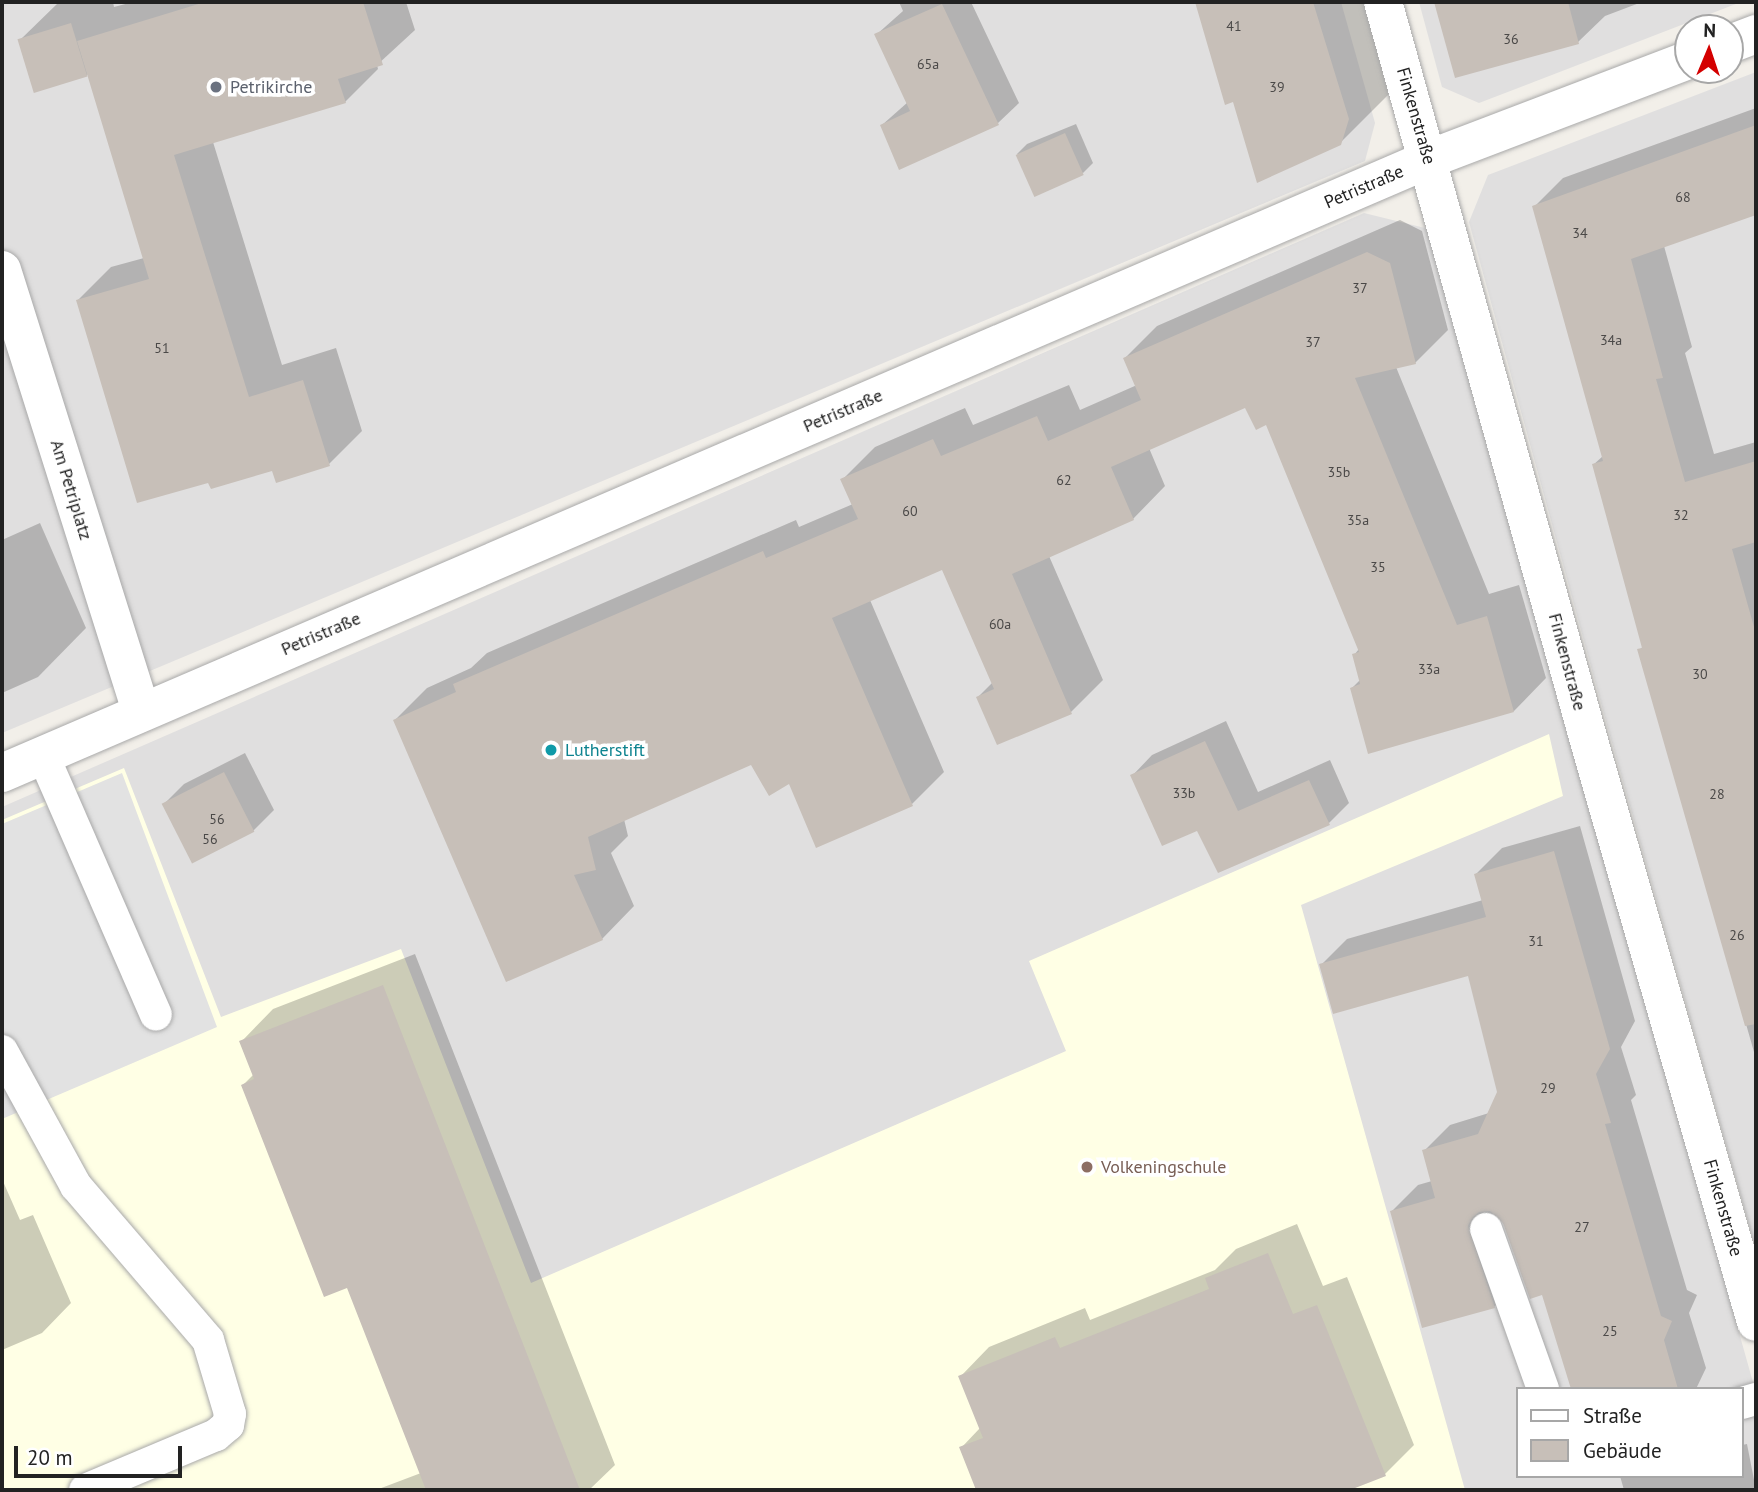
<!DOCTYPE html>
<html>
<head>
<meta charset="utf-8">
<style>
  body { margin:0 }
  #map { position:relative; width:1758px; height:1492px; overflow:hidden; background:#f2efe9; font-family:"PT Sans",sans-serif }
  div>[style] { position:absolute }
  .residential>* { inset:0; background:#e0dfdf }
  .education>* { inset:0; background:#ffffe5 }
  .parking>* { inset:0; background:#e2e2e2 }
  .shadow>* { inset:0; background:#0003 }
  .building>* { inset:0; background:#c7bfb8; transform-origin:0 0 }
  .roads { filter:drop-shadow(0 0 2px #a9a9a9) drop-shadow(0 0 2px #a9a9a9) }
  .service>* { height:32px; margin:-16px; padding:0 16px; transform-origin:16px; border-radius:16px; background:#fff }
  .minor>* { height:38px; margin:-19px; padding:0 19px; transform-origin:19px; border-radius:19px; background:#fff }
  .dots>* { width:19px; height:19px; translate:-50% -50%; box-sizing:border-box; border:4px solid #fff; border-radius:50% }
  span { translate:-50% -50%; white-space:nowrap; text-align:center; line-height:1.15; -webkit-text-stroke:7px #fff; paint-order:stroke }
  .number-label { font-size:14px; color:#4b4948 }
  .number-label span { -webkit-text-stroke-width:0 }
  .worship-label { font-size:18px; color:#5b616d }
  .left { translate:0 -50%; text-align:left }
  .street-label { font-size:18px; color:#222 }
  .culture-label { font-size:18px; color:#0d838f }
  .education-label { font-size:18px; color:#785e54 }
  .frame { position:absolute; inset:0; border:4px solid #222; pointer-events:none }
  .legend { position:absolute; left:1516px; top:1387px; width:228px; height:91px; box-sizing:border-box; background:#fff; border:2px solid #a7a7a7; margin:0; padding:9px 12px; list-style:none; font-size:21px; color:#222 }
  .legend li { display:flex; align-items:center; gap:14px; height:35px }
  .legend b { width:35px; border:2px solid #a7a7a7 }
  .north { position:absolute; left:1674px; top:14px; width:70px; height:70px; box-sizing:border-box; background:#fff; border:2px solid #a7a7a7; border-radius:50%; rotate:2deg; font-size:19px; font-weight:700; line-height:28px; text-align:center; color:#222 }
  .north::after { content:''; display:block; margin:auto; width:24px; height:32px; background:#d40000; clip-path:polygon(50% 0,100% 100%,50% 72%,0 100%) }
  .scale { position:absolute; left:14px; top:1446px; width:168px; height:32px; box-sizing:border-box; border:4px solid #222; border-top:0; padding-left:9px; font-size:21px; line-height:24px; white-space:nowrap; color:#222; -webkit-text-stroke:5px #fff; paint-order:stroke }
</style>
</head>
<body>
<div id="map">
  <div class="residential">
    <div style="clip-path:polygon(2px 2px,1341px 2px,1375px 123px,1365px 161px,2px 733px)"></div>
    <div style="clip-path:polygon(1419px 2px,1741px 2px,1479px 103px,1442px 87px)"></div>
    <div style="clip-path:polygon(1756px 72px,1756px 1249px,1609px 732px,1469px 222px,1488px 175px)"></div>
    <div style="clip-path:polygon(evenodd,1364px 213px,1429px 229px,1756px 1393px,1756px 1490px,2px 1490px,2px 807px,1364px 213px,1518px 1389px,1742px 1389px,1742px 1476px,1518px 1476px,1518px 1389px)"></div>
  </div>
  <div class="education">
    <div style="clip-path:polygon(1549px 734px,1563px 796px,1301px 905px,1465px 1490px,2px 1490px,2px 820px,124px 768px,221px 1017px,401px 949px,531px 1283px,1066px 1051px,1029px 961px)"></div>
  </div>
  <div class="parking">
    <div style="clip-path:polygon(122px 773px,217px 1027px,2px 1119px,2px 824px)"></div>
  </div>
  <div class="shadow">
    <div style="clip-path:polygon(113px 2px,114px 7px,133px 2px,406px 2px,415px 30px,377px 65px,378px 69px,345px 102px,213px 142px,282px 365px,336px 348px,362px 431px,329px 464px,78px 300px,111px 267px,144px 258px,89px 73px,86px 76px,20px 40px,58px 3px)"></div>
    <div style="clip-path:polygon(899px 2px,971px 2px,1019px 103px,998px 123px,900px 168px,882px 125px,908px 102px,876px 35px,903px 11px)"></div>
    <div style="clip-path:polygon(1197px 2px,1376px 2px,1389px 94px,1340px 143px,1234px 99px,1226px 103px)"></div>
    <div style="clip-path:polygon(1436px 2px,1642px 2px,1605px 16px,1578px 42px,1456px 76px)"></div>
    <div style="clip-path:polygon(1756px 108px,1756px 213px,1664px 246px,1692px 347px,1685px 353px,1714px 454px,1756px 442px,1756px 1059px,1639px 650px,1644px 646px,1593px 465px,1603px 456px,1534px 207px,1563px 178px)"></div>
    <div style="clip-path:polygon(1076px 124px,1093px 163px,1083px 173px,1017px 154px,1027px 144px)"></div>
    <div style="clip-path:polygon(1400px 220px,1422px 231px,1448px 330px,1415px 363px,1396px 367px,1489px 594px,1519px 585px,1546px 678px,1514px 711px,1352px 688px,1361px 679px,1354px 655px,1359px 649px,1267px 423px,1246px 405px,1149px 448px,1165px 486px,1133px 519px,1049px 556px,1103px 680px,1071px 712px,998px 743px,978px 697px,993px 682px,943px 568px,870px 600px,944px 772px,912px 804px,790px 781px,751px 763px,624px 819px,628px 836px,611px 853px,634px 906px,602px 939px,395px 720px,427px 688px,471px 668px,487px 653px,796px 520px,799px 527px,853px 504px,842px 480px,875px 447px,965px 408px,973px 425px,1069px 385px,1080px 410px,1137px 385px,1125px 358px,1157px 326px)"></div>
    <div style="clip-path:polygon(40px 523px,86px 628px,38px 677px,2px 693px,2px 540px)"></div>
    <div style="clip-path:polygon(1226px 721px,1258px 792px,1330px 760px,1349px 803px,1329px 823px,1198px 828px,1132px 776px,1152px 755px)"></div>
    <div style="clip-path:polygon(245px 753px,274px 810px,253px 831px,164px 804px,184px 784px)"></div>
    <div style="clip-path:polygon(1580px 826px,1635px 1021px,1621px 1047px,1636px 1095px,1631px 1100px,1687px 1290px,1697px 1295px,1689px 1313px,1706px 1368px,1696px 1389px,1573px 1389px,1543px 1293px,1498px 1214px,1520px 1281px,1494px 1307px,1392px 1211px,1418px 1185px,1432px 1181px,1424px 1151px,1450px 1125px,1489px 1113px,1499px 1092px,1469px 974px,1321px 965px,1347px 939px,1483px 900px,1476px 874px,1502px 848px)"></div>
    <div style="clip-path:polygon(415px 954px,615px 1465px,589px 1490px,376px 1490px,421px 1473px,348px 1286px,243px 1085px,254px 1074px,241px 1042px,273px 1009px)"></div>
    <div style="clip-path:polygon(2px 1179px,20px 1220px,33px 1215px,71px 1303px,42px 1333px,2px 1350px)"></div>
    <div style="clip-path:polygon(1297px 1224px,1323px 1286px,1347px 1277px,1414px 1445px,1385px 1474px,1345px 1490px,978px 1490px,961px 1448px,980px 1428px,960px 1377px,989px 1347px,1085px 1308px,1090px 1320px,1215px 1270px,1236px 1249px)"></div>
    <div style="clip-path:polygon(1747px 1444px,1756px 1490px,1624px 1490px,1620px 1476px,1742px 1476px,1742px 1445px)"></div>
  </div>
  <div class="building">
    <div style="clip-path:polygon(205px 2px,363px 2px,383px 65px,338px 79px,346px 103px,174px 155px,249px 397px,303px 380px,330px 466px,276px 483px,272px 471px,211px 489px,208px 483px,137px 503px,76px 300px,149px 279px,77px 41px)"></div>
    <div style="clip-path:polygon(1195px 2px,1313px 2px,1349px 119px,1341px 145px,1257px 183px,1233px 102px,1225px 105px)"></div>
    <div style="clip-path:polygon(1434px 2px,1568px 2px,1579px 44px,1455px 78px)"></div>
    <div style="clip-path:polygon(942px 4px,999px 125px,899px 170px,880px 125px,910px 111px,874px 34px)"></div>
    <div style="left:71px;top:23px;width:56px;height:56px;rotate:73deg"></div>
    <div style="clip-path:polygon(1756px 125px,1756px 215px,1631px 259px,1663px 378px,1656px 379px,1685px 482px,1756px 461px,1756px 542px,1732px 549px,1756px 634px,1756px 1024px,1745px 1026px,1637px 649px,1642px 648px,1592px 464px,1603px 461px,1532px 206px)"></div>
    <div style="left:1065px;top:133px;width:46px;height:54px;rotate:66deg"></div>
    <div style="clip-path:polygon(1367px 252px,1390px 263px,1416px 364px,1355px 378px,1457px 625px,1487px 616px,1514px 712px,1368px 754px,1350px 688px,1360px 684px,1352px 654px,1359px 652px,1266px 425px,1256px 430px,1245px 408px,1111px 467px,1134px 520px,1012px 574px,1072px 714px,997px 745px,976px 697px,994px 689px,942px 570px,832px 618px,913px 806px,816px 848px,789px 784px,769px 796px,751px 765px,588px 837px,596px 870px,574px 875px,603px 940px,506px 982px,393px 720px,456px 692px,453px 684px,763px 551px,766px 558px,858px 519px,840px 479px,933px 439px,941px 456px,1037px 416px,1048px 441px,1141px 400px,1123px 358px)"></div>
    <div style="clip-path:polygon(1205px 741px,1238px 811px,1309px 780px,1330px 825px,1218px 873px,1197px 831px,1162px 846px,1130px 775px)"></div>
    <div style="left:224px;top:772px;width:67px;height:70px;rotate:63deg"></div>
    <div style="clip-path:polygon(1554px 851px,1610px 1049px,1596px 1074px,1611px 1123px,1605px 1124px,1661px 1316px,1672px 1321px,1664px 1340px,1678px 1389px,1571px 1389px,1542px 1295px,1530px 1299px,1503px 1223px,1490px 1211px,1479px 1212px,1472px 1218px,1468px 1226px,1495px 1308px,1422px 1328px,1390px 1211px,1435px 1198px,1422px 1150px,1478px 1134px,1497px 1092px,1468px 976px,1333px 1014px,1319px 964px,1486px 917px,1474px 874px)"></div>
    <div style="clip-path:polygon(383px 985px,481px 1236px,580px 1490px,426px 1490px,347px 1288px,324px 1297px,241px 1085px,254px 1079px,239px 1041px)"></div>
    <div style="clip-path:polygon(1268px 1253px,1293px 1314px,1317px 1305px,1386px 1476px,1350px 1490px,976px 1490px,959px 1447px,983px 1438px,958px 1376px,1055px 1337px,1060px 1348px,1209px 1289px,1205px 1278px)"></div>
  </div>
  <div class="roads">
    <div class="service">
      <div style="left:43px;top:755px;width:283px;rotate:66.5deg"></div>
      <div style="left:2px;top:1051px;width:154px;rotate:61.3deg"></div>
      <div style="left:76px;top:1186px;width:203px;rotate:49.4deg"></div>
      <div style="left:208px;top:1340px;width:77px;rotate:73.4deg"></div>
      <div style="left:230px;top:1414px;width:11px;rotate:100deg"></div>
      <div style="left:228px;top:1425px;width:16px;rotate:140deg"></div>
      <div style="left:216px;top:1435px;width:142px;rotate:157.2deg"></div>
      <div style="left:1486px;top:1229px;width:170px;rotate:70.4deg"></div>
      <div style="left:1742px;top:1403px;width:15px;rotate:-16deg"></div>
    </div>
    <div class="minor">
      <div style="left:1383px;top:2px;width:774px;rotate:74.42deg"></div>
      <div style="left:1591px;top:748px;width:597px;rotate:73.96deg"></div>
      <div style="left:1730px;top:44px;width:28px;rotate:-21deg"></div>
      <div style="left:2px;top:270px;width:462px;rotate:72.5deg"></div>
      <div style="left:2px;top:773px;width:1553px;rotate:-23.28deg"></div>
      <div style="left:1429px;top:159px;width:277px;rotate:-20.9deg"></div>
    </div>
  </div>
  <div class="dots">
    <div style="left:216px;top:87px;background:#6b7280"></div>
    <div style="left:551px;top:750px;background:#0f9aa8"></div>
    <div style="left:1087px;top:1167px;background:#8d6e63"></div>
  </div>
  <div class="number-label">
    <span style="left:1234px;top:26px">41</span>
    <span style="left:1511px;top:39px">36</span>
    <span style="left:928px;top:64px">65a</span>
    <span style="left:1277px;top:87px">39</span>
    <span style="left:1683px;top:197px">68</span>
    <span style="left:1580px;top:233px">34</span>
    <span style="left:1360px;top:288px">37</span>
    <span style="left:1611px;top:340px">34a</span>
    <span style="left:1313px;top:342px">37</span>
    <span style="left:162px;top:348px">51</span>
    <span style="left:1339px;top:472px">35b</span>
    <span style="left:1064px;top:480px">62</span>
    <span style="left:910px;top:511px">60</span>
    <span style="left:1681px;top:515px">32</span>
    <span style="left:1358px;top:520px">35a</span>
    <span style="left:1378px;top:567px">35</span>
    <span style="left:1000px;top:624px">60a</span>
    <span style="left:1429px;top:669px">33a</span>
    <span style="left:1700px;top:674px">30</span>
    <span style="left:1184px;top:793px">33b</span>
    <span style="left:1717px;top:794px">28</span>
    <span style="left:217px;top:819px">56</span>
    <span style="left:210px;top:839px">56</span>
    <span style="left:1737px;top:935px">26</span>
    <span style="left:1536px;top:941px">31</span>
    <span style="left:1548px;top:1088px">29</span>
    <span style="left:1582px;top:1227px">27</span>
    <span style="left:1610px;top:1331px">25</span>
  </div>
  <div class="worship-label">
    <span class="left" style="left:230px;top:87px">Petrikirche</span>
  </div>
  <div class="street-label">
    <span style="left:1416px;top:116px;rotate:74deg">Finkenstraße</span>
    <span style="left:1364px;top:187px;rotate:-23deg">Petristraße</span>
    <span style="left:843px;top:411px;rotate:-23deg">Petristraße</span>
    <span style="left:71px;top:490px;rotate:73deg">Am Petriplatz</span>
    <span style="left:321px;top:634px;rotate:-23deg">Petristraße</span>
    <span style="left:1567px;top:662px;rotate:75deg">Finkenstraße</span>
    <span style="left:1723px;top:1208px;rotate:74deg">Finkenstraße</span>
  </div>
  <div class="culture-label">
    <span class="left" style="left:565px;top:750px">Lutherstift</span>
  </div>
  <div class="education-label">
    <span class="left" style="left:1101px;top:1167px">Volkeningschule</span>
  </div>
  <div class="frame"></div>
  <ul class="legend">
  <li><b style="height:9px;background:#fff"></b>Straße</li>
  <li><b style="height:19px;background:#c7bfb8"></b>Gebäude</li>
  </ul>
  <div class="north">N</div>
  <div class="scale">20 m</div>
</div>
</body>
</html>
